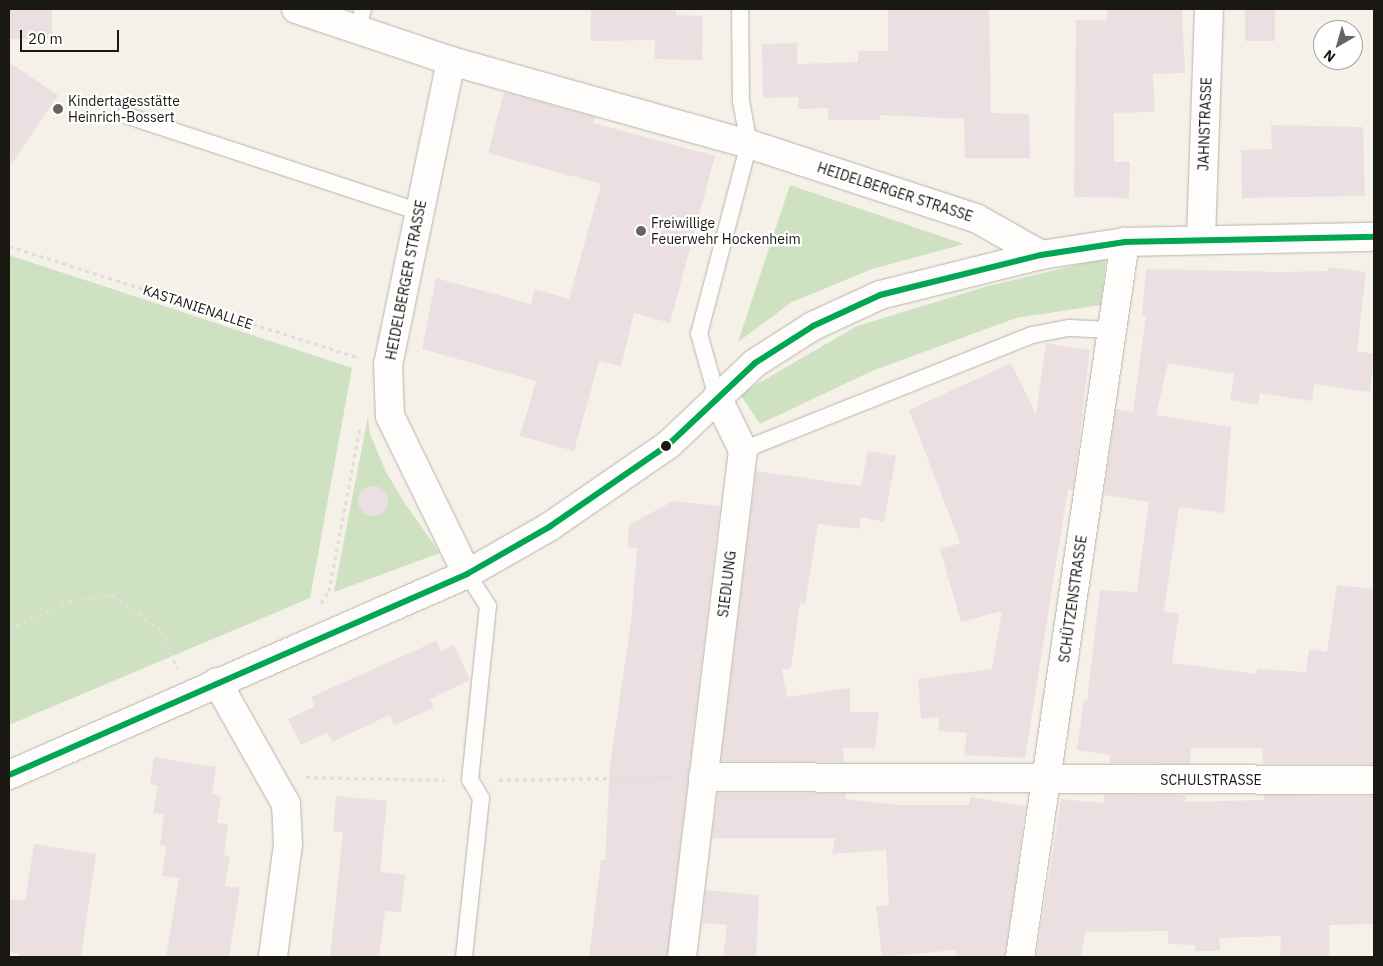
<!DOCTYPE html>
<html>
<head>
<meta charset="utf-8">
<style>
  body { margin:0 }
  #map { position:relative; width:1383px; height:966px; overflow:hidden; background:#f5f1e9; font-family:"IBM Plex Sans",sans-serif }
  div>[style] { position:absolute }
  .green>* { inset:0; background:#cee1c0 }
  .building>* { inset:0; background:#ecdfe1; transform-origin:0 0 }
  .round { border-radius:50% }
  .path>* { height:3px; margin-top:-1.5px; transform-origin:0; background:repeating-linear-gradient(90deg,#e0dedb 0 4px,transparent 0 8px) }
  .roads { filter:drop-shadow(0 0 1px #b6b3ac) drop-shadow(0 0 1px #b6b3ac) }
  .service>* { height:16px; margin:-8px; padding:0 8px; transform-origin:8px; border-radius:8px; background:#fefdfc }
  .minor>* { height:28px; margin:-14px; padding:0 14px; transform-origin:14px; border-radius:14px; background:#fefdfc }
  .bus-1>* { height:6px; margin:-3px; padding:0 3px; transform-origin:3px; border-radius:3px; background:#00a651 }
  .dots>* { width:14px; height:14px; translate:-50% -50%; box-sizing:border-box; border:2px solid #fff; border-radius:50% }
  span { translate:-50% -50%; white-space:nowrap; text-align:center; line-height:1.15; -webkit-text-stroke:4.5px #fff; paint-order:stroke }
  .poi-label { font-size:14px; color:#1a1812 }
  .left { translate:0 -50%; text-align:left }
  .street-label { font-size:14px; color:#1a1812 }
  .frame { position:absolute; inset:0; border:10px solid #1a1812; pointer-events:none }
  .north { position:absolute; left:1313px; top:20px; width:50px; height:50px; box-sizing:border-box; background:#fff; border:1px solid #a3a3a0; border-radius:50%; rotate:218deg; font-size:14px; font-weight:700; line-height:20px; text-align:center; color:#1a1812 }
  .north::after { content:''; display:block; margin:auto; width:18px; height:22px; background:#67645d; clip-path:polygon(50% 0,100% 100%,50% 72%,0 100%) }
  .scale { position:absolute; left:20px; top:30px; width:99px; height:22px; box-sizing:border-box; border:2px solid #1a1812; border-top:0; padding-left:6px; font-size:15px; line-height:18px; white-space:nowrap; color:#1a1812; -webkit-text-stroke:4px #fff; paint-order:stroke }
</style>
</head>
<body>
<div id="map">
  <div class="green">
    <div style="clip-path:polygon(790px 185px,964px 244px,872px 269px,792px 302px,738px 342px)"></div>
    <div style="clip-path:polygon(9px 255px,352px 368px,310px 598px,9px 725px)"></div>
    <div style="clip-path:polygon(1106px 258px,1101px 305px,1016px 318px,872px 371px,760px 424px,740px 394px,857px 326px,985px 287px)"></div>
    <div style="clip-path:polygon(368px 416px,370px 434px,386px 472px,406px 505px,440px 553px,334px 592px)"></div>
  </div>
  <div class="building">
    <div style="left:9px;top:9px;width:43px;height:30px"></div>
    <div style="clip-path:polygon(591px 9px,676px 9px,676px 15px,703px 16px,702px 60px,655px 59px,655px 40px,591px 41px)"></div>
    <div style="clip-path:polygon(888px 9px,989px 9px,991px 113px,1029px 114px,1030px 158px,965px 158px,964px 119px,880px 115px,880px 120px,828px 120px,828px 108px,798px 109px,798px 97px,763px 98px,762px 44px,797px 43px,797px 64px,858px 62px,858px 51px,888px 51px)"></div>
    <div style="clip-path:polygon(1107px 9px,1182px 9px,1185px 73px,1153px 74px,1155px 112px,1114px 113px,1114px 162px,1130px 162px,1129px 198px,1074px 197px,1076px 20px,1107px 20px)"></div>
    <div style="left:1245px;top:9px;width:30px;height:32px"></div>
    <div style="clip-path:polygon(9px 62px,58px 95px,9px 168px)"></div>
    <div style="clip-path:polygon(504px 92px,595px 117px,593px 123px,715px 156px,670px 323px,634px 313px,621px 366px,599px 361px,574px 451px,520px 436px,536px 381px,422px 349px,436px 278px,531px 304px,535px 289px,569px 299px,601px 184px,488px 153px)"></div>
    <div style="clip-path:polygon(1271px 125px,1363px 127px,1365px 196px,1242px 198px,1241px 150px,1272px 149px)"></div>
    <div style="clip-path:polygon(1329px 267px,1366px 272px,1357px 351px,1374px 354px,1370px 392px,1314px 384px,1312px 401px,1260px 393px,1258px 405px,1230px 400px,1234px 374px,1168px 363px,1156px 415px,1231px 427px,1224px 513px,1179px 507px,1164px 611px,1179px 614px,1172px 663px,1257px 674px,1257px 669px,1306px 672px,1309px 649px,1327px 652px,1337px 585px,1374px 589px,1374px 764px,1263px 764px,1263px 748px,1191px 748px,1190px 764px,1109px 763px,1110px 755px,1077px 750px,1084px 700px,1087px 701px,1100px 590px,1137px 592px,1149px 502px,1104px 495px,1116px 409px,1133px 412px,1146px 315px,1142px 315px,1146px 269px,1278px 272px,1328px 271px)"></div>
    <div style="clip-path:polygon(1046px 343px,1090px 350px,1073px 490px,1068px 489px,1025px 758px,964px 755px,967px 733px,939px 731px,939px 717px,921px 719px,918px 679px,992px 669px,1002px 611px,961px 622px,940px 549px,960px 543px,909px 410px,1011px 363px,1036px 414px)"></div>
    <div style="clip-path:polygon(868px 451px,896px 456px,884px 522px,861px 517px,859px 529px,818px 524px,805px 604px,800px 603px,791px 668px,782px 670px,787px 697px,850px 688px,850px 712px,879px 712px,875px 748px,843px 748px,844px 762px,721px 761px,756px 471px,861px 486px)"></div>
    <div class="round" style="left:358px;top:486px;width:30px;height:30px"></div>
    <div style="clip-path:polygon(673px 501px,720px 506px,667px 957px,589px 957px,601px 860px,605px 860px,610px 765px,631px 622px,637px 548px,628px 547px,629px 525px)"></div>
    <div style="clip-path:polygon(436px 641px,441px 651px,454px 645px,470px 680px,430px 699px,434px 708px,394px 725px,390px 715px,332px 742px,327px 732px,301px 745px,288px 719px,315px 706px,311px 697px)"></div>
    <div style="clip-path:polygon(154px 757px,216px 767px,212px 794px,221px 796px,217px 823px,228px 824px,224px 855px,230px 856px,225px 886px,240px 888px,229px 957px,166px 957px,179px 878px,162px 876px,166px 846px,160px 845px,164px 814px,153px 813px,158px 786px,150px 784px)"></div>
    <div style="clip-path:polygon(718px 793px,846px 793px,846px 799px,899px 805px,969px 805px,970px 797px,1026px 806px,1005px 957px,955px 957px,956px 950px,882px 957px,876px 906px,889px 905px,886px 850px,832px 854px,835px 838px,712px 838px)"></div>
    <div style="clip-path:polygon(1104px 794px,1186px 795px,1185px 802px,1264px 800px,1264px 795px,1374px 796px,1374px 924px,1329px 925px,1329px 957px,1280px 957px,1281px 936px,1219px 938px,1220px 951px,1195px 951px,1195px 945px,1168px 944px,1168px 931px,1085px 932px,1081px 957px,1036px 957px,1061px 799px,1103px 803px)"></div>
    <div style="clip-path:polygon(336px 796px,387px 801px,380px 872px,405px 875px,401px 912px,385px 911px,379px 957px,330px 957px,343px 832px,333px 831px)"></div>
    <div style="clip-path:polygon(34px 844px,96px 854px,81px 957px,18px 957px,19px 954px,9px 952px,9px 899px,25px 901px)"></div>
    <div style="clip-path:polygon(706px 890px,759px 895px,756px 957px,723px 957px,727px 925px,702px 923px)"></div>
  </div>
  <div class="path">
    <div style="left:9px;top:246px;width:367px;rotate:17.7deg"></div>
    <div style="left:321px;top:603px;width:14px;rotate:-56deg"></div>
    <div style="left:329px;top:591px;width:167px;rotate:-79.3deg"></div>
    <div style="left:9px;top:629px;width:66px;rotate:-25deg"></div>
    <div style="left:69px;top:601px;width:43px;rotate:-7.9deg"></div>
    <div style="left:112px;top:595px;width:60px;rotate:35.5deg"></div>
    <div style="left:161px;top:630px;width:41px;rotate:67.2deg"></div>
    <div style="left:306px;top:777px;width:139px;rotate:1.2deg"></div>
    <div style="left:499px;top:780px;width:174px;rotate:-1deg"></div>
  </div>
  <div class="roads">
    <div class="service">
      <div style="left:358px;top:29px;width:21px;rotate:-76deg"></div>
      <div style="left:125px;top:115px;width:311px;rotate:18.2deg"></div>
      <div style="left:717px;top:397px;width:66px;rotate:-105.9deg"></div>
      <div style="left:699px;top:334px;width:196px;rotate:-75.3deg"></div>
      <div style="left:749px;top:144px;width:44px;rotate:-100.5deg"></div>
      <div style="left:741px;top:101px;width:92px;rotate:-90.6deg"></div>
      <div style="left:743px;top:450px;width:311px;rotate:-21.7deg"></div>
      <div style="left:1032px;top:335px;width:38px;rotate:-11deg"></div>
      <div style="left:1069px;top:328px;width:43px;rotate:2.7deg"></div>
      <div style="left:464px;top:957px;width:160px;rotate:-83.9deg"></div>
      <div style="left:481px;top:798px;width:21px;rotate:-121deg"></div>
      <div style="left:470px;top:780px;width:175px;rotate:-84.1deg"></div>
      <div style="left:488px;top:606px;width:38px;rotate:-123deg"></div>
    </div>
    <div class="minor">
      <div style="left:296px;top:9px;width:163px;rotate:18.5deg"></div>
      <div style="left:451px;top:61px;width:309px;rotate:15.6deg"></div>
      <div style="left:749px;top:144px;width:239px;rotate:18.1deg"></div>
      <div style="left:976px;top:218px;width:75px;rotate:29.6deg"></div>
      <div style="left:451px;top:61px;width:309px;rotate:101.7deg"></div>
      <div style="left:388px;top:364px;width:52px;rotate:87.8deg"></div>
      <div style="left:390px;top:416px;width:176px;rotate:64deg"></div>
      <div style="left:1201px;top:238px;width:229px;rotate:-88deg"></div>
      <div style="left:217px;top:682px;width:140px;rotate:60.5deg"></div>
      <div style="left:286px;top:804px;width:40px;rotate:87.1deg"></div>
      <div style="left:288px;top:844px;width:114px;rotate:97.6deg"></div>
      <div style="left:9px;top:775px;width:500px;rotate:-23.69deg"></div>
      <div style="left:467px;top:574px;width:95px;rotate:-29.8deg"></div>
      <div style="left:549px;top:527px;width:145px;rotate:-34.6deg"></div>
      <div style="left:668px;top:445px;width:120px;rotate:-43.3deg"></div>
      <div style="left:755px;top:363px;width:69px;rotate:-32.5deg"></div>
      <div style="left:813px;top:326px;width:74px;rotate:-24.8deg"></div>
      <div style="left:880px;top:295px;width:166px;rotate:-14deg"></div>
      <div style="left:1041px;top:255px;width:85px;rotate:-8.8deg"></div>
      <div style="left:1125px;top:242px;width:249px;rotate:-1.2deg"></div>
      <div style="left:703px;top:777px;width:671px;rotate:0.26deg"></div>
      <div style="left:682px;top:957px;width:511px;rotate:-83.14deg"></div>
      <div style="left:743px;top:450px;width:59px;rotate:-116.1deg"></div>
      <div style="left:1020px;top:957px;width:723px;rotate:-81.65deg"></div>
    </div>
  </div>
  <div class="bus-1">
    <div style="left:9px;top:775px;width:500px;rotate:-23.69deg"></div>
    <div style="left:467px;top:574px;width:95px;rotate:-29.8deg"></div>
    <div style="left:549px;top:527px;width:145px;rotate:-34.6deg"></div>
    <div style="left:668px;top:445px;width:120px;rotate:-43.3deg"></div>
    <div style="left:755px;top:363px;width:69px;rotate:-32.5deg"></div>
    <div style="left:813px;top:326px;width:74px;rotate:-24.8deg"></div>
    <div style="left:880px;top:295px;width:166px;rotate:-14deg"></div>
    <div style="left:1041px;top:255px;width:85px;rotate:-8.8deg"></div>
    <div style="left:1125px;top:242px;width:249px;rotate:-1.2deg"></div>
  </div>
  <div class="dots">
    <div style="left:58px;top:109px;background:#67645d"></div>
    <div style="left:641px;top:231px;background:#67645d"></div>
    <div style="left:666px;top:446px;background:#1a1812"></div>
  </div>
  <div class="poi-label">
    <span class="left" style="left:68px;top:109px">Kindertagesstätte<br>Heinrich-Bossert</span>
    <span class="left" style="left:651px;top:231px">Freiwillige<br>Feuerwehr Hockenheim</span>
  </div>
  <div class="street-label">
    <span style="left:1205px;top:124px;rotate:-88deg">JAHNSTRASSE</span>
    <span style="left:895px;top:192px;rotate:18deg">HEIDELBERGER STRASSE</span>
    <span style="left:406px;top:280px;rotate:-79deg">HEIDELBERGER STRASSE</span>
    <span style="left:198px;top:307px;rotate:18deg">KASTANIENALLEE</span>
    <span style="left:727px;top:584px;rotate:-83deg">SIEDLUNG</span>
    <span style="left:1073px;top:599px;rotate:-82deg">SCHÜTZENSTRASSE</span>
    <span style="left:1211px;top:780px">SCHULSTRASSE</span>
  </div>
  <div class="frame"></div>
  <div class="north">N</div>
  <div class="scale">20 m</div>
</div>
</body>
</html>
